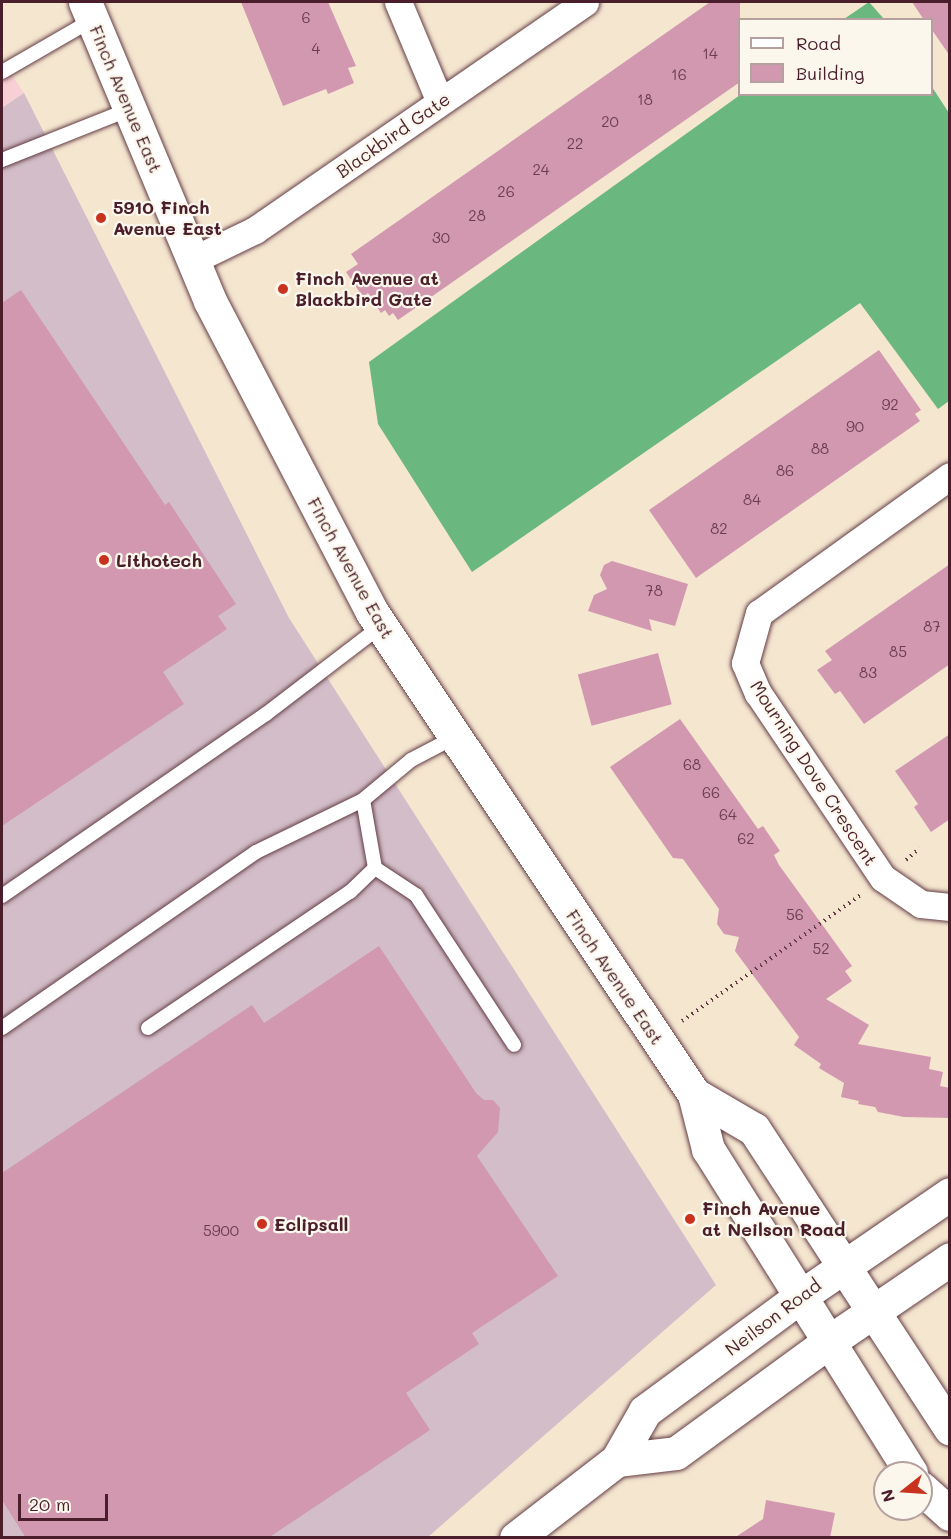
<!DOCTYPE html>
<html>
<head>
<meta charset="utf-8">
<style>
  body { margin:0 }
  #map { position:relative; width:951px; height:1539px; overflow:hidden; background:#f5e6d0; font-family:Mali,sans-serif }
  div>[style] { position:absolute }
  .built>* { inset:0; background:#f7cfd4 }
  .industrial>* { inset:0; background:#d2bdc8 }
  .forest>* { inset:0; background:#6ab780 }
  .building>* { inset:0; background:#d198b0; transform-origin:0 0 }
  .path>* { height:4px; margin-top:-2px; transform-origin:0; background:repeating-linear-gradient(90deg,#643d44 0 1.5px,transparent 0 6px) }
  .roads { filter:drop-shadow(0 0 2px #643d44) drop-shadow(0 0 2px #643d44) }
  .service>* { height:14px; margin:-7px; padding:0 7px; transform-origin:7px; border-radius:7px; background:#fff }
  .minor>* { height:27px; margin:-13.5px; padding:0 13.5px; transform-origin:13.5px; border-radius:13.5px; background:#fff }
  .tertiary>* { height:33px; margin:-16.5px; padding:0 16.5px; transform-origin:16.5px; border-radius:16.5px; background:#fff }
  .secondary>* { height:33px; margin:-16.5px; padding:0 16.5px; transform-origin:16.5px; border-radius:16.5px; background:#fff }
  .dots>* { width:16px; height:16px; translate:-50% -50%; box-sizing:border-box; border:3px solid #fbf7ec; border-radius:50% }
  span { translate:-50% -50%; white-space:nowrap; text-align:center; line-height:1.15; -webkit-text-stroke:4.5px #fbf7ec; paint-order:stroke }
  .number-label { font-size:15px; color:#6c3d4c }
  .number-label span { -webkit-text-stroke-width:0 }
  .street-label { font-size:18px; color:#4a1f2b }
  .poi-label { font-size:18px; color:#4a1f2b; font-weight:700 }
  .left { translate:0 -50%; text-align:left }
  .frame { position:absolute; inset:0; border:3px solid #4a1f2b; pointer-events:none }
  .legend { position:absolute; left:738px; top:18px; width:195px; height:78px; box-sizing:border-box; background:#fbf7ec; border:2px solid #b4a19f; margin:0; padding:8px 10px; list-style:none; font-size:18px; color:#4a1f2b }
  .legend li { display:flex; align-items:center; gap:12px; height:30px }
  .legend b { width:30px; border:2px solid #b4a19f }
  .north { position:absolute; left:873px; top:1461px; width:60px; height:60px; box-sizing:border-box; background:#fbf7ec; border:2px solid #b4a19f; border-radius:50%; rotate:253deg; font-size:16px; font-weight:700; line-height:24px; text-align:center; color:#4a1f2b }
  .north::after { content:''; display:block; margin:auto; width:21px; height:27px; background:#c8321e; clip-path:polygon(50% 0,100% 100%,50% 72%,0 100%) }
  .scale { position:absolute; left:18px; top:1494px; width:90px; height:27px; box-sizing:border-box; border:3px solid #4a1f2b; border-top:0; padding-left:8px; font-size:18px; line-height:21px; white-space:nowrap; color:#4a1f2b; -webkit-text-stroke:4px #fbf7ec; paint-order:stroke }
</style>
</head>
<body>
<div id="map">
  <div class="built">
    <div style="clip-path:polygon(2px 60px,24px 93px,2px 108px)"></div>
  </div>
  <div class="industrial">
    <div style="clip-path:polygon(24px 93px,289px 618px,716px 1285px,428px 1537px,2px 1538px,2px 108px)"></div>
  </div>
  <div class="forest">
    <div style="clip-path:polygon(869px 2px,884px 19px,844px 19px)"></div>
    <div style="clip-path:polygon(932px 87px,949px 113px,949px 401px,938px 409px,860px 303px,472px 572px,378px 424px,369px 362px,740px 95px,932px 94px)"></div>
  </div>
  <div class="building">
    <div style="clip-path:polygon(241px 2px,328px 2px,356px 66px,348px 68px,354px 83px,328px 94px,326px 89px,283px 106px)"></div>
    <div style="clip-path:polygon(710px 2px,740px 2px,740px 82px,398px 320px,393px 313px,389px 316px,385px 310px,381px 313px,368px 293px,363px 297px,346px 272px,358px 264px,351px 254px)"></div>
    <div style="clip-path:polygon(912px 2px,950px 2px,950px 56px,932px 30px,932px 20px,924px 20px)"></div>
    <div style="clip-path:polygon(21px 290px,165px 505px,169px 502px,236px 604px,218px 616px,227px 629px,163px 672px,184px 704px,2px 826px,2px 303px)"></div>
    <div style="clip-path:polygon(879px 350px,921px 410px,915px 414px,920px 421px,696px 578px,649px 510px)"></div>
    <div style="clip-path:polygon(612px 561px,688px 584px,675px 626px,649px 619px,652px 631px,588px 611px,594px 595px,607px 589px,600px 575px,604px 565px)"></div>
    <div style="clip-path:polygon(950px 564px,950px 664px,864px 724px,840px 691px,835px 694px,817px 670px,832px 660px,825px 651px)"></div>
    <div style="left:658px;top:653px;width:53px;height:83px;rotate:75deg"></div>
    <div style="clip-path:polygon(680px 719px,758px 829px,763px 826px,780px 851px,774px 855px,779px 865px,852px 966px,845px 971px,852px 981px,826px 999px,869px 1025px,858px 1044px,931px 1057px,929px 1069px,943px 1072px,940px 1086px,950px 1088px,950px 1118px,904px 1117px,878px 1112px,875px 1107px,858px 1104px,859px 1101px,841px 1097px,844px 1083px,819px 1068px,821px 1064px,794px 1045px,799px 1037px,735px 951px,739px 937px,724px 934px,717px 924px,719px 909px,683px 859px,673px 858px,610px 767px)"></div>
    <div style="clip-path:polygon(950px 734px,950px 819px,931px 832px,914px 807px,918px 804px,895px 771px)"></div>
    <div style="clip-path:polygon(379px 946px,476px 1093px,484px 1100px,493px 1100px,500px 1108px,498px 1132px,477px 1156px,558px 1276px,472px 1333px,479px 1344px,406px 1393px,430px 1430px,268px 1538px,26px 1538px,2px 1500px,2px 1173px,252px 1005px,264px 1023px)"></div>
    <div style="clip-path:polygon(766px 1500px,835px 1513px,830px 1538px,734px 1538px,763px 1519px)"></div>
  </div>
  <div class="path">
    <div style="left:906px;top:860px;width:18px;rotate:-41deg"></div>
    <div style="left:682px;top:1021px;width:220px;rotate:-35.2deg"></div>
  </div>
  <div class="roads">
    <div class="service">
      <div style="left:2px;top:72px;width:104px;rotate:-30deg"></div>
      <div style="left:2px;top:160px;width:138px;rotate:-21.7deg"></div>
      <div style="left:375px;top:868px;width:49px;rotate:33.4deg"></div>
      <div style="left:416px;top:895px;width:179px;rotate:56.8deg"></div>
      <div style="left:2px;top:896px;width:321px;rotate:-34.6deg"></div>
      <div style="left:266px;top:714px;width:145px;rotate:-37.4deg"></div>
      <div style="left:2px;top:1028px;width:309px;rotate:-34.7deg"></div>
      <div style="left:256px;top:852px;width:119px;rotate:-25.9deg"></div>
      <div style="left:363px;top:800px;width:62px;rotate:-39.8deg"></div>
      <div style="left:411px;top:760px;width:47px;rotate:-27.6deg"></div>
      <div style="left:148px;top:1028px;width:244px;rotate:-34deg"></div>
      <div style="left:350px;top:892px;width:35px;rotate:-44deg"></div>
      <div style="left:375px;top:868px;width:69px;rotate:-100deg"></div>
    </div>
    <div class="minor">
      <div style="left:398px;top:2px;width:108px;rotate:67.2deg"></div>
      <div style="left:195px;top:259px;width:67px;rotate:-25.8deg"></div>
      <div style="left:255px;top:230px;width:401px;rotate:-34.6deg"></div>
      <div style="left:950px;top:476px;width:235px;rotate:144.3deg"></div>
      <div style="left:759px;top:613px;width:52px;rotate:105.6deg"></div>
      <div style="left:745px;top:663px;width:33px;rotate:67deg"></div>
      <div style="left:758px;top:693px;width:223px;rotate:56deg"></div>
      <div style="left:883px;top:878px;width:46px;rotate:34.4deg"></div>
      <div style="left:921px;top:904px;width:29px;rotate:6deg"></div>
    </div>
    <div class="tertiary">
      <div style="left:617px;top:1460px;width:59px;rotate:-6.8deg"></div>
      <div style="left:676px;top:1453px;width:187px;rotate:-36.1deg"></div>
      <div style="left:516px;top:1538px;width:128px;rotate:-37.7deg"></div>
      <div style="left:617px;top:1460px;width:56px;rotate:-60.3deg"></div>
      <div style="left:645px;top:1411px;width:190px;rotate:-36.4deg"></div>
    </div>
    <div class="secondary">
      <div style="left:85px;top:2px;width:324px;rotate:67.3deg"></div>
      <div style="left:210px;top:301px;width:351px;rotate:62.5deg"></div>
      <div style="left:372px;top:612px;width:580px;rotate:56.26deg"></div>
      <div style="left:694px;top:1094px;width:57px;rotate:75.7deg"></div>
      <div style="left:708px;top:1149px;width:382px;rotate:57.9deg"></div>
      <div style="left:694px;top:1094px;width:69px;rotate:30.3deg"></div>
      <div style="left:754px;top:1129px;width:358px;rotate:56.8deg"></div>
      <div style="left:798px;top:1298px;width:184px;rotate:-34.4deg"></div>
      <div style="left:827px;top:1343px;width:149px;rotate:-34.3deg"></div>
      <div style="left:921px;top:1488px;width:39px;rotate:42deg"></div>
    </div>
  </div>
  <div class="dots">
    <div style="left:101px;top:218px;background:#c8321e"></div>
    <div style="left:283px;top:289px;background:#c8321e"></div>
    <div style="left:104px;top:560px;background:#c8321e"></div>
    <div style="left:690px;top:1219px;background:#c8321e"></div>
    <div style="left:262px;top:1224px;background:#c8321e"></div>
  </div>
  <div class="number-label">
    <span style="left:306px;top:18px">6</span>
    <span style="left:316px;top:49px">4</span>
    <span style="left:710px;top:54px">14</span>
    <span style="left:679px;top:75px">16</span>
    <span style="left:645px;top:100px">18</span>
    <span style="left:610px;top:122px">20</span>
    <span style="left:575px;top:144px">22</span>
    <span style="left:541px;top:170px">24</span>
    <span style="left:506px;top:192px">26</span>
    <span style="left:477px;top:216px">28</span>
    <span style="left:441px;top:238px">30</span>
    <span style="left:890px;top:405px">92</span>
    <span style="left:855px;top:427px">90</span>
    <span style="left:820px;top:449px">88</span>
    <span style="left:785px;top:471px">86</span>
    <span style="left:752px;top:500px">84</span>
    <span style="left:719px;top:529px">82</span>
    <span style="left:654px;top:591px">78</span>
    <span style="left:932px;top:627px">87</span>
    <span style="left:898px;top:652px">85</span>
    <span style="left:868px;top:673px">83</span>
    <span style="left:692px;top:765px">68</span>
    <span style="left:711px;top:793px">66</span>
    <span style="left:728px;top:815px">64</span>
    <span style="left:746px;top:839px">62</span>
    <span style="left:795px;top:915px">56</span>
    <span style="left:821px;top:949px">52</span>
    <span style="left:221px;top:1231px">5900</span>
  </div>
  <div class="street-label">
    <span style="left:126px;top:99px;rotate:67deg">Finch Avenue East</span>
    <span style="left:393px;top:135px;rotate:-35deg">Blackbird Gate</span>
    <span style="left:351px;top:568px;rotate:61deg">Finch Avenue East</span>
    <span style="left:814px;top:773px;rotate:57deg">Mourning Dove Crescent</span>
    <span style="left:615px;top:977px;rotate:56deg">Finch Avenue East</span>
    <span style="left:773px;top:1317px;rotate:-37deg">Neilson Road</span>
  </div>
  <div class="poi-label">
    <span class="left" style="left:113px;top:218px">5910 Finch<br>Avenue East</span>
    <span class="left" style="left:295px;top:289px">Finch Avenue at<br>Blackbird Gate</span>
    <span class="left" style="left:116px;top:560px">Lithotech</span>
    <span class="left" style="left:702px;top:1219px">Finch Avenue<br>at Neilson Road</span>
    <span class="left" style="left:274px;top:1224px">Eclipsall</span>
  </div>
  <div class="frame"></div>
  <ul class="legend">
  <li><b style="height:8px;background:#fff"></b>Road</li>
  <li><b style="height:16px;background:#d198b0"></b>Building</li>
  </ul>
  <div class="north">N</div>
  <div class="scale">20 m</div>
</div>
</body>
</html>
